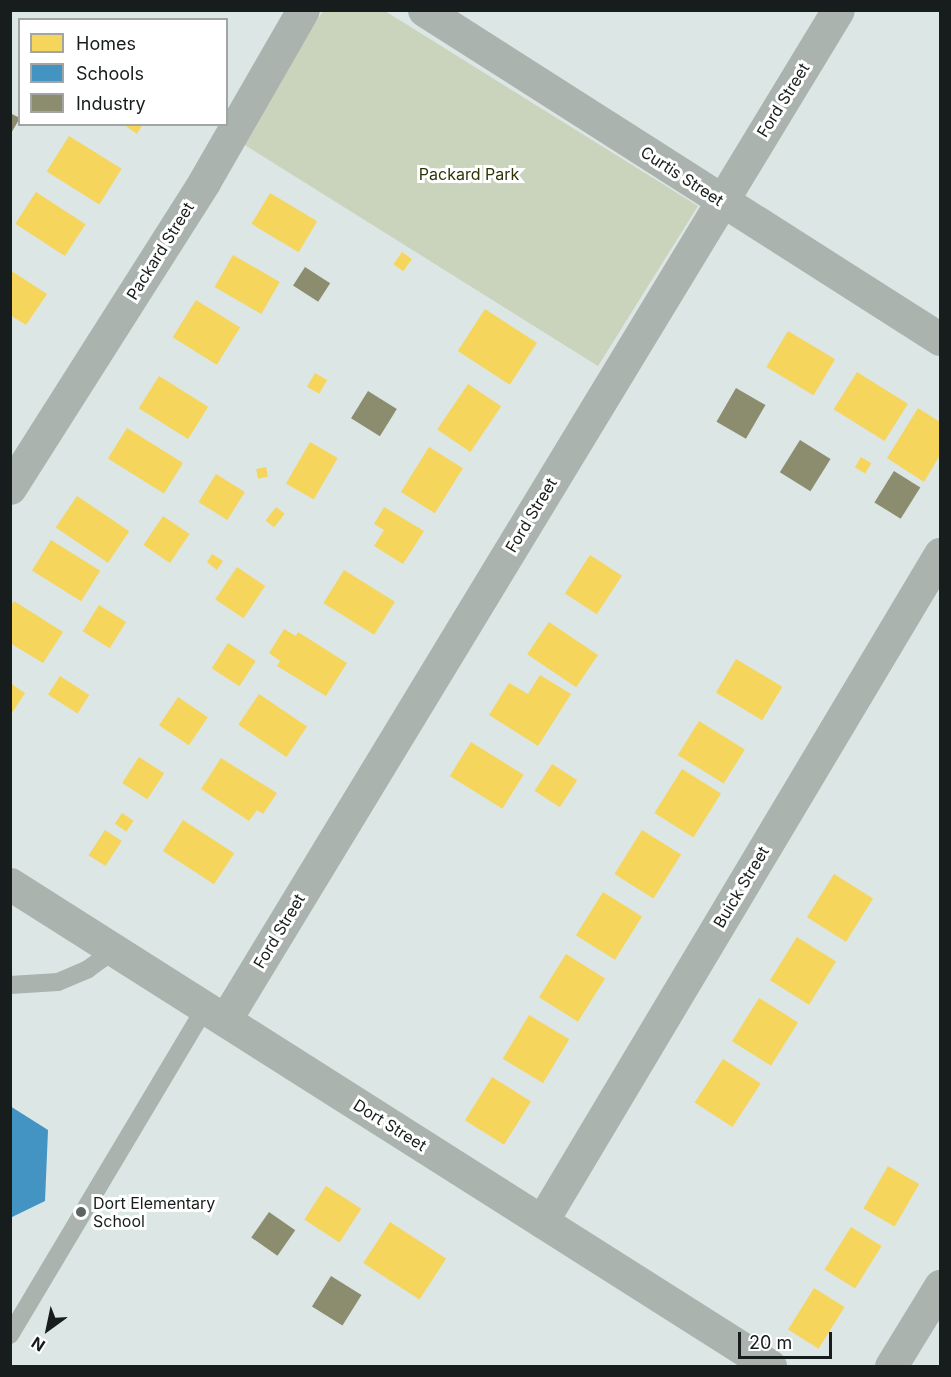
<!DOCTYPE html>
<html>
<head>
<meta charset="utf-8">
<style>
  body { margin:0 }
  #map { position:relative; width:951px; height:1377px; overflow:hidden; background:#dce6e4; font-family:Inter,sans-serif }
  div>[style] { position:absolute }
  .green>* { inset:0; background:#cad3bc }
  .homes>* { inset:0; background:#f6d55c; transform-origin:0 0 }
  .schools>* { inset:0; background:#4393c3 }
  .industry>* { inset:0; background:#8c8c6e; transform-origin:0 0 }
  .lane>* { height:18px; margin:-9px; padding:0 9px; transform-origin:9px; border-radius:9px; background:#abb3ae }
  .street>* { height:33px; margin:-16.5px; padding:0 16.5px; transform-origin:16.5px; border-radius:16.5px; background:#abb3ae }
  .dots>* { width:16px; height:16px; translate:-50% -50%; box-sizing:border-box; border:3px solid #fff; border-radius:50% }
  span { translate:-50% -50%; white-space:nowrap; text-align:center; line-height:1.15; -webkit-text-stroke:6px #fff; paint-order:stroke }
  .street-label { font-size:16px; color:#171d1c }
  .park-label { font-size:16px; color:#2e3407 }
  .poi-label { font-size:16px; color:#171d1c }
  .left { translate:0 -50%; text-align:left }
  .frame { position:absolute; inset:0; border:12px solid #171d1c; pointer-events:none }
  .legend { position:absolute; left:18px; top:18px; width:210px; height:108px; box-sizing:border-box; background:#fff; border:2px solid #a2a5a4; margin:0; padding:8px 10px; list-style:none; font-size:18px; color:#171d1c }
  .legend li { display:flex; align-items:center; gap:12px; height:30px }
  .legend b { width:30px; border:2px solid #a2a5a4 }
  .north { position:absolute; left:18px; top:1299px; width:60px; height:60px; -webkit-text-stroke:4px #fff; paint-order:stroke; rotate:213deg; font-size:16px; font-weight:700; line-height:24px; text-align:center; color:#171d1c }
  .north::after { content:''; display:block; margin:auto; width:21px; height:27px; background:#171d1c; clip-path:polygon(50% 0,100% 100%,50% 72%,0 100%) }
  .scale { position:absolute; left:738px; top:1332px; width:94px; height:27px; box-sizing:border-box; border:3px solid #171d1c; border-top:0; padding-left:8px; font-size:18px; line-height:21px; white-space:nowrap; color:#171d1c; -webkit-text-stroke:4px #fff; paint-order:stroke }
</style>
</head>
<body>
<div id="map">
  <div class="green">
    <div style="clip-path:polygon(323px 11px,385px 11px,698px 206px,598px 366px,240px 142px)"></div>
  </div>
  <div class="homes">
    <div style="clip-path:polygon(123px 124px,143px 124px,137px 134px)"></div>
    <div style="left:69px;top:136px;width:62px;height:42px;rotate:32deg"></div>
    <div style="left:36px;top:192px;width:59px;height:38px;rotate:33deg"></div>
    <div style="left:270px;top:193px;width:55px;height:36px;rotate:31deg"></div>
    <div style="left:402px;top:252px;width:12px;height:15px;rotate:35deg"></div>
    <div style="left:233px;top:255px;width:54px;height:37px;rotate:30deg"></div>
    <div style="clip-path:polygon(10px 270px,47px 294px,26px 325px,10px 315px)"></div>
    <div style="left:196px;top:300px;width:52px;height:44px;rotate:32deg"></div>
    <div style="left:485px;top:309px;width:62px;height:50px;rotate:33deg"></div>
    <div style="left:788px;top:331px;width:55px;height:42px;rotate:31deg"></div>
    <div style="left:857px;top:372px;width:60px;height:44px;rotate:32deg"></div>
    <div style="left:315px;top:373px;width:14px;height:16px;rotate:30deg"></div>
    <div style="left:159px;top:376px;width:58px;height:38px;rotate:32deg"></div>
    <div style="left:468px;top:384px;width:40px;height:55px;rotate:34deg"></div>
    <div style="clip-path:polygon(918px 408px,940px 422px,940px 455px,924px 482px,887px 458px)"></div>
    <div style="left:127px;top:428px;width:66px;height:36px;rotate:32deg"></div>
    <div style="left:310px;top:442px;width:32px;height:48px;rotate:30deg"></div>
    <div style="left:429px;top:447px;width:40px;height:53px;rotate:32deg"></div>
    <div style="left:861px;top:457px;width:12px;height:12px;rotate:31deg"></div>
    <div style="left:266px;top:467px;width:10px;height:10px;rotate:79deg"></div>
    <div style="left:216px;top:474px;width:34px;height:33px;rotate:32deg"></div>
    <div style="left:77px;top:496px;width:63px;height:38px;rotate:34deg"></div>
    <div style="left:276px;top:507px;width:11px;height:17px;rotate:38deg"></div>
    <div style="clip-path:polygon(384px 507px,424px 531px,403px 564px,374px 546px,384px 530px,374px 524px)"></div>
    <div style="left:163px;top:516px;width:32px;height:35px;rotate:34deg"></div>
    <div style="left:51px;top:540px;width:58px;height:36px;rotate:32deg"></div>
    <div style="clip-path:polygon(212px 554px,223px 561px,217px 570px,207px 562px)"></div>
    <div style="left:590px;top:555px;width:38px;height:46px;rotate:33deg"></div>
    <div style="left:237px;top:567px;width:34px;height:39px;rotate:34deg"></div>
    <div style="left:344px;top:570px;width:60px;height:39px;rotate:32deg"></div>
    <div style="clip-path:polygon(14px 601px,63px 632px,43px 663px,10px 643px,10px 607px)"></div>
    <div style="left:99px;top:605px;width:32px;height:31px;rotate:32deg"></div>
    <div style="left:549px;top:622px;width:59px;height:39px;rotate:34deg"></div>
    <div style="clip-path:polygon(284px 629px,296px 636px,298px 632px,347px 663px,326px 696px,277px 666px,280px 661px,269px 653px)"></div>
    <div style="left:228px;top:643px;width:33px;height:30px;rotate:33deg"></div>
    <div style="left:736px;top:659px;width:54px;height:39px;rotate:31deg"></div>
    <div style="clip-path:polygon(540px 675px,571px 694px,538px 746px,489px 715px,509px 683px,528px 694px)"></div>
    <div style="left:60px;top:676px;width:35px;height:22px;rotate:33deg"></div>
    <div style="clip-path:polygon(10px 683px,25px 693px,10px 716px)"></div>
    <div style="left:259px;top:694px;width:58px;height:37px;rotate:34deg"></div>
    <div style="left:178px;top:697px;width:36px;height:34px;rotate:34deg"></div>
    <div style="left:699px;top:721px;width:54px;height:40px;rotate:32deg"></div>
    <div style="left:471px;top:742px;width:62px;height:40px;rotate:32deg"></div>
    <div style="left:139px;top:757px;width:30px;height:31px;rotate:33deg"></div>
    <div style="clip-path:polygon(221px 758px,277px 793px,263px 814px,257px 810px,249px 821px,201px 789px)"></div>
    <div style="left:552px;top:764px;width:30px;height:32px;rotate:33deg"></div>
    <div style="left:682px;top:769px;width:46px;height:52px;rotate:32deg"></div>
    <div style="left:122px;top:813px;width:14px;height:13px;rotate:34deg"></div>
    <div style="left:183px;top:820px;width:61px;height:37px;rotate:33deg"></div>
    <div style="left:105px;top:830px;width:20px;height:30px;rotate:33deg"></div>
    <div style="left:642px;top:830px;width:46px;height:52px;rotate:32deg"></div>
    <div style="left:834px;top:874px;width:46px;height:51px;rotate:32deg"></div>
    <div style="left:603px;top:892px;width:46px;height:51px;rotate:32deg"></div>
    <div style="left:797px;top:937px;width:46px;height:51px;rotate:32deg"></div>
    <div style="left:566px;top:954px;width:46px;height:51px;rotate:32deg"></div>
    <div style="left:759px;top:998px;width:46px;height:51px;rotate:32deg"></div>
    <div style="left:529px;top:1015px;width:47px;height:51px;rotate:31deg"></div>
    <div style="left:723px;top:1059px;width:45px;height:52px;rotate:33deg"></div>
    <div style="left:492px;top:1077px;width:46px;height:51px;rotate:32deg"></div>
    <div style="left:888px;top:1166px;width:36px;height:49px;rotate:30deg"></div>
    <div style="left:326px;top:1186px;width:42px;height:40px;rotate:33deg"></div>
    <div style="left:390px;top:1222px;width:67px;height:49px;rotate:33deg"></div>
    <div style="left:851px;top:1227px;width:36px;height:50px;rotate:32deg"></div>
    <div style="left:814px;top:1288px;width:36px;height:49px;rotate:32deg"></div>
  </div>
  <div class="schools">
    <div style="clip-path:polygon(10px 1106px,48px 1130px,45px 1201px,10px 1218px)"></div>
  </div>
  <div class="industry">
    <div style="clip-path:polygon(10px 113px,20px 118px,10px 135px)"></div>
    <div style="left:305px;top:267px;width:30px;height:22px;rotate:33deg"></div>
    <div style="left:736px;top:388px;width:34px;height:39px;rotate:30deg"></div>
    <div style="left:368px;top:391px;width:34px;height:32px;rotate:32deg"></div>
    <div style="left:800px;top:440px;width:36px;height:38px;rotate:32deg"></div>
    <div style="left:894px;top:471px;width:31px;height:37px;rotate:32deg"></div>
    <div style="left:269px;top:1212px;width:32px;height:31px;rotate:35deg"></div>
    <div style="left:331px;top:1276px;width:36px;height:36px;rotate:32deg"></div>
  </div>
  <div class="lane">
    <div style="left:10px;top:985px;width:48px;rotate:-3.6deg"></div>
    <div style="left:58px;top:982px;width:33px;rotate:-23deg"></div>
    <div style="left:88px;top:969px;width:32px;rotate:-36deg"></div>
    <div style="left:10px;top:1335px;width:381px;rotate:-59.2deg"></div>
  </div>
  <div class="street">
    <div style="left:424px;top:10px;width:612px;rotate:32.52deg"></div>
    <div style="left:10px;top:488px;width:362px;rotate:-57.6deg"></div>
    <div style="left:204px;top:182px;width:198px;rotate:-60.1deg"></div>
    <div style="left:10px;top:884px;width:900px;rotate:32.38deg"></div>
    <div style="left:225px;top:1020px;width:1181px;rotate:-58.75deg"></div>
    <div style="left:542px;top:1221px;width:777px;rotate:-59.18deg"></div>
    <div style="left:891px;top:1366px;width:94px;rotate:-58.5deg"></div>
  </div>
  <div class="dots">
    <div style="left:81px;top:1212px;background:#5c6362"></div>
  </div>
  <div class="street-label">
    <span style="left:783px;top:100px;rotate:-58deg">Ford Street</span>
    <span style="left:682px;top:176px;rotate:33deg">Curtis Street</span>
    <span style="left:160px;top:251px;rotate:-58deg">Packard Street</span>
    <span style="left:531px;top:515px;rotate:-59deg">Ford Street</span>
    <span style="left:741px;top:887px;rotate:-59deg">Buick Street</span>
    <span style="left:279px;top:931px;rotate:-59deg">Ford Street</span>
    <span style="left:390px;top:1125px;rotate:32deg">Dort Street</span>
  </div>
  <div class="park-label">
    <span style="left:469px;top:174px">Packard Park</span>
  </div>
  <div class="poi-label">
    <span class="left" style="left:93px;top:1212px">Dort Elementary<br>School</span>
  </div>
  <div class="frame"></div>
  <ul class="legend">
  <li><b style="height:16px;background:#f6d55c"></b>Homes</li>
  <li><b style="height:16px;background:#4393c3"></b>Schools</li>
  <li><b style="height:16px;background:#8c8c6e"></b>Industry</li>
  </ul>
  <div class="north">N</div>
  <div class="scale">20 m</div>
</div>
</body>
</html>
